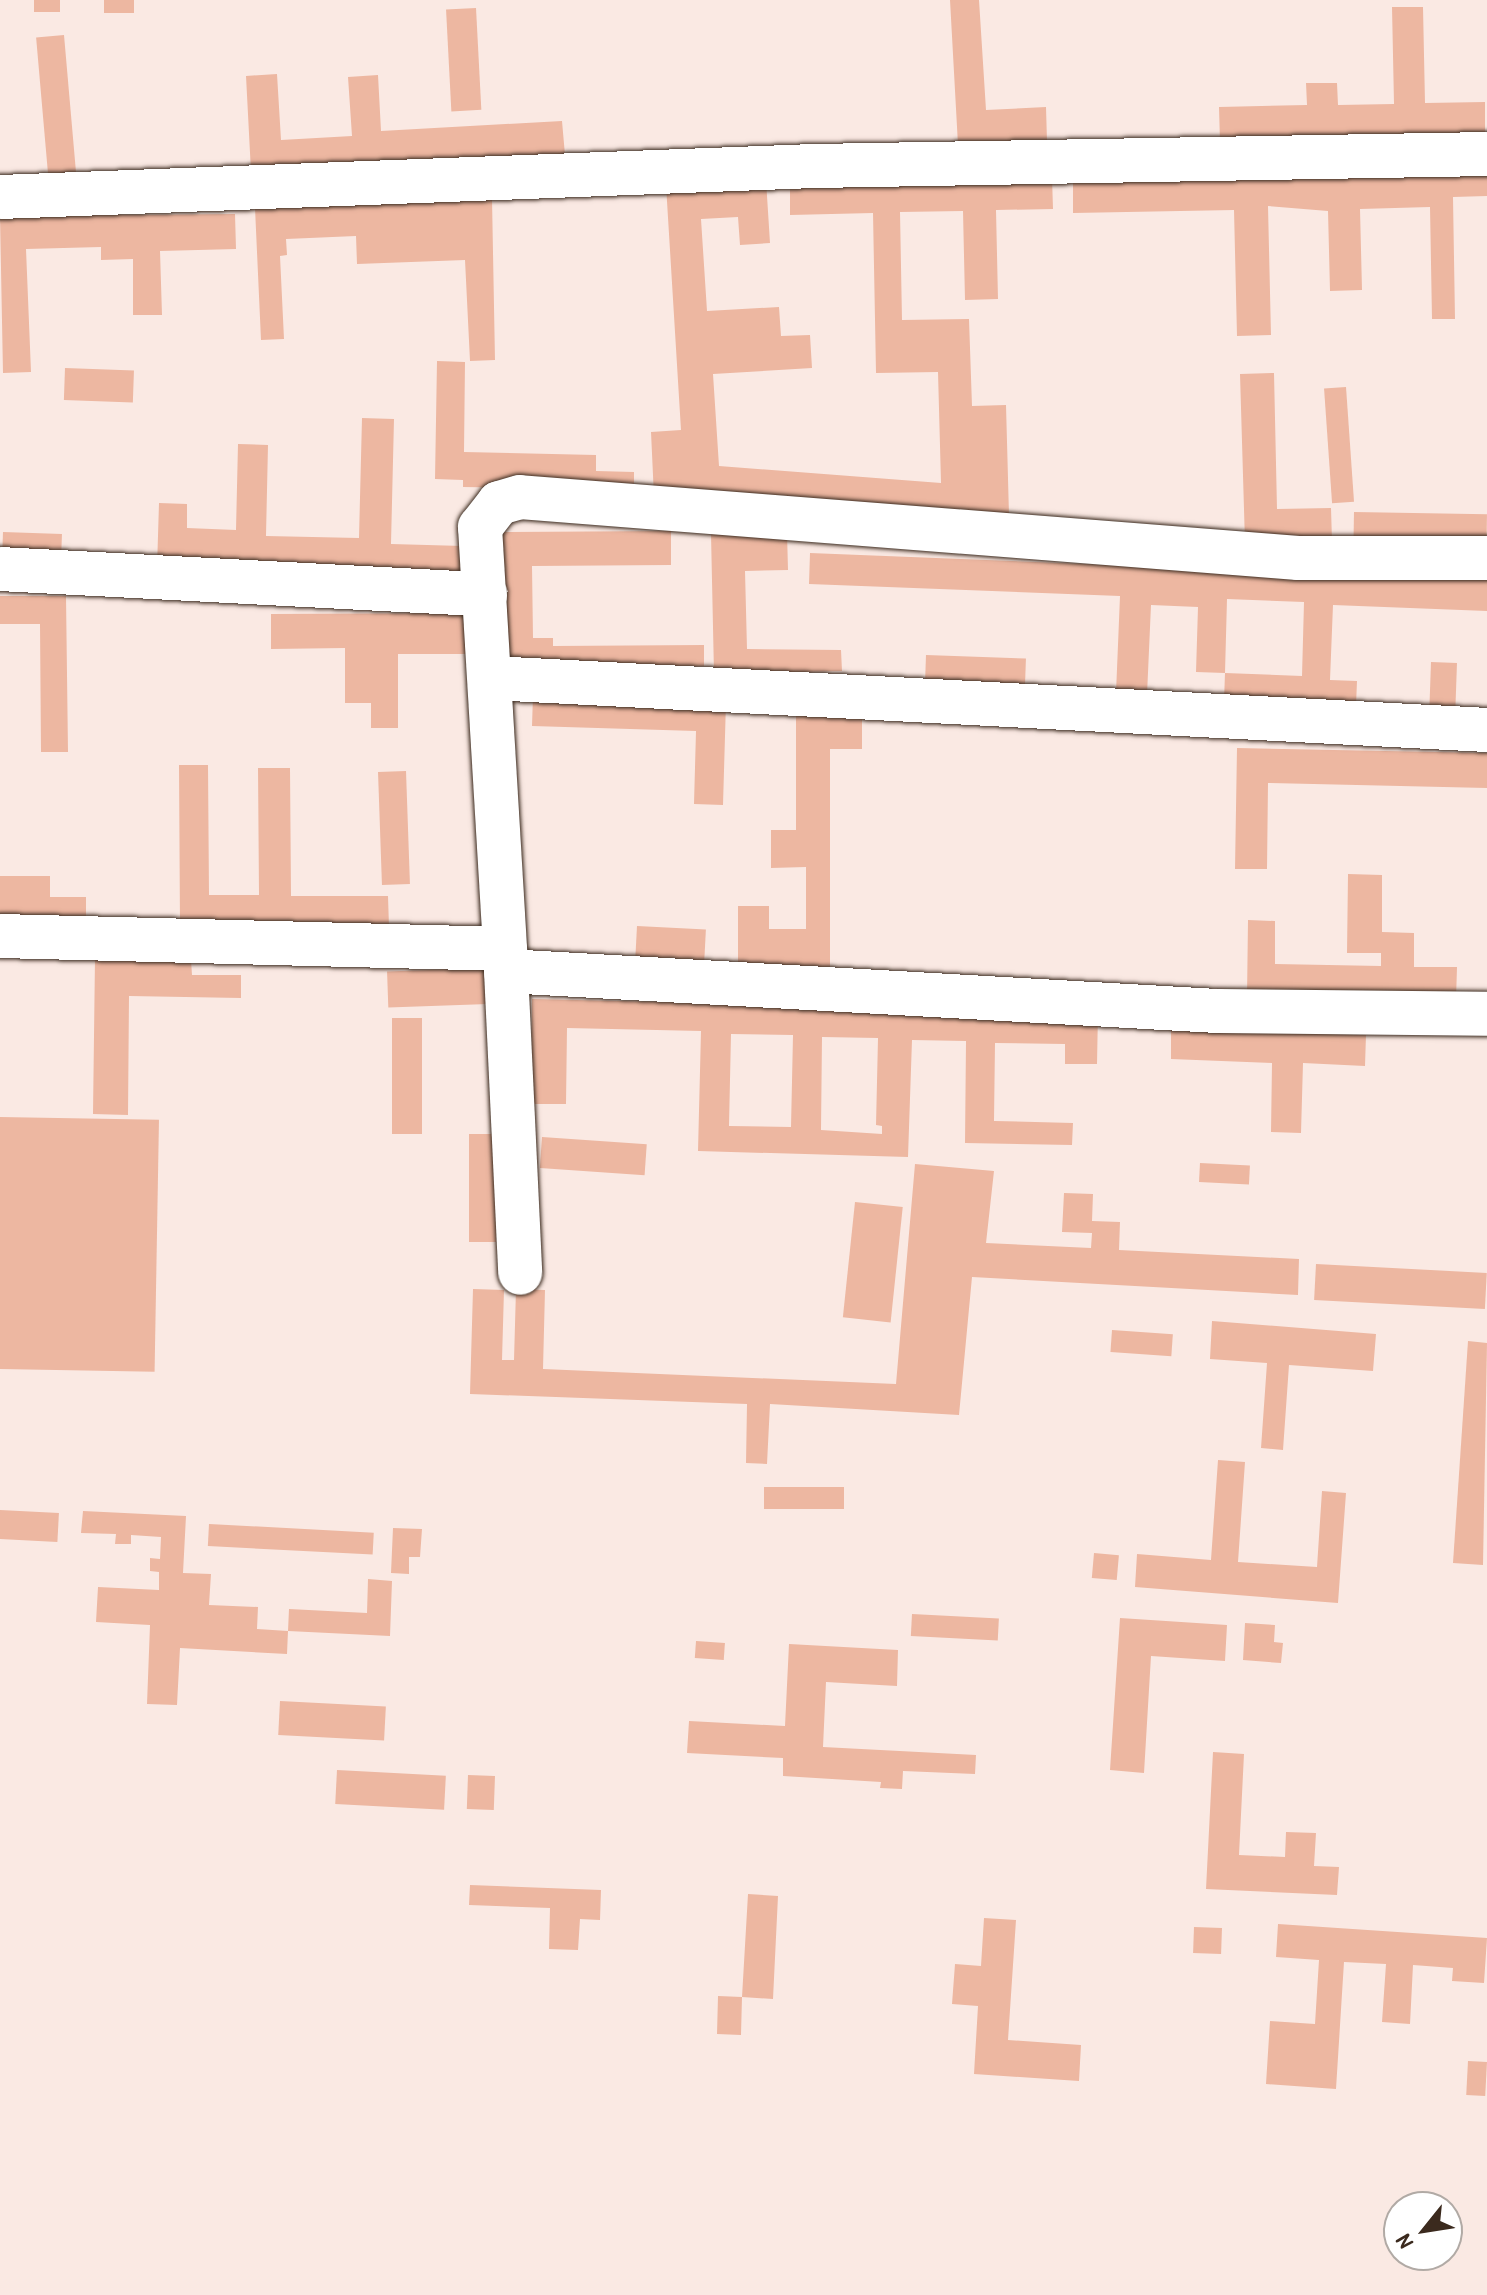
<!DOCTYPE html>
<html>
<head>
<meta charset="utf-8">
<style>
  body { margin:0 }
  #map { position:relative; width:1487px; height:2295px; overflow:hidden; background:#fae9e3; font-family:"Patrick Hand",sans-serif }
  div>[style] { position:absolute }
  .building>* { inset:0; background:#edb7a1; transform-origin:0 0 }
  .roads { filter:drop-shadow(0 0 2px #3b2a1e) drop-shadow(0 0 2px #3b2a1e) }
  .minor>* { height:44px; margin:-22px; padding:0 22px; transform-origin:22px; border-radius:22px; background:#fff }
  span { translate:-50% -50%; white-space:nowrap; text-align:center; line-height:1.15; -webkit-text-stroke:7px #fff; paint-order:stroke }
  .north { position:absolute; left:1383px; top:2191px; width:80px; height:80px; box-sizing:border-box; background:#fff; border:2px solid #b1aaa5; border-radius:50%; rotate:240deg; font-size:22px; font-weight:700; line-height:32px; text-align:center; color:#3b2a1e }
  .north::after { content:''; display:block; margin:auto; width:28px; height:36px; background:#3b2a1e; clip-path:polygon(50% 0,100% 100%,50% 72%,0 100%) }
</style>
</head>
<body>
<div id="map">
  <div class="building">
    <div style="left:34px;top:0;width:26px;height:12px"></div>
    <div style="left:104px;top:0;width:30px;height:13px"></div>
    <div style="clip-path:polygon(950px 0,979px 0,986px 110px,1046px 107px,1047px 141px,958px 145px)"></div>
    <div style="clip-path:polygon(1392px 7px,1423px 7px,1425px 103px,1485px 102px,1485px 138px,1220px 142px,1219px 107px,1307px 105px,1306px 83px,1337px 83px,1338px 105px,1394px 104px)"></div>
    <div style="left:476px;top:8px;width:102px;height:30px;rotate:87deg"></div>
    <div style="left:64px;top:35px;width:138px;height:28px;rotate:85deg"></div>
    <div style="clip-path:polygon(277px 74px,281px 140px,352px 136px,348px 77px,378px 75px,381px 131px,562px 121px,565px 155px,251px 172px,246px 76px)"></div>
    <div style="clip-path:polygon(1487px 171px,1487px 196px,1453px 197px,1455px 319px,1432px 319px,1430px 207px,1360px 209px,1362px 290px,1330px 291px,1328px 211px,1268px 206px,1271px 335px,1237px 336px,1234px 210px,1073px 213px,1073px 180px)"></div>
    <div style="clip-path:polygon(1052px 177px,1053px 209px,996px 210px,998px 299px,965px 300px,963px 211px,900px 212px,902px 320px,969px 319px,972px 406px,1006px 405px,1009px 515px,654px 497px,651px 432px,681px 430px,666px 185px,766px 180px,770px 243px,740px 245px,738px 217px,701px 219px,707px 311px,779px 307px,781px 336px,810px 335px,812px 368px,713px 374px,719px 466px,941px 483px,938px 372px,876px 373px,873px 213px,790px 215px,790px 182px)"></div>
    <div style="clip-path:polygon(492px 198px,495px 360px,470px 361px,465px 260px,357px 264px,356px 236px,286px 239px,287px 255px,280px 256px,284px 339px,261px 340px,255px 208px)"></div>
    <div style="clip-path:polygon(235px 214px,236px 249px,160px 251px,162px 315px,133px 315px,133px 259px,101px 260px,101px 247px,26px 249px,31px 372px,3px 373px,0 216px)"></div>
    <div style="clip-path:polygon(437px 361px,465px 362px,464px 452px,596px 455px,596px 471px,634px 472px,634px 490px,463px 487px,463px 480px,435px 479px)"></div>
    <div style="left:65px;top:368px;width:69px;height:32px;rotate:2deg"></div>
    <div style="clip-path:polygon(1274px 373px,1277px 509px,1331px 508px,1332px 541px,1245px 543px,1240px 374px)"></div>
    <div style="left:1346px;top:387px;width:115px;height:22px;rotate:86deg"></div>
    <div style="clip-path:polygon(362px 418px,394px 419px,391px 544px,463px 546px,463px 575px,157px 568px,159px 503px,187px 504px,187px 528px,236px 530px,238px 444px,268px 445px,266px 536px,359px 538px)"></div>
    <div style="left:1354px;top:512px;width:133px;height:34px;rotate:1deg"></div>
    <div style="clip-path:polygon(671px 531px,671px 565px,532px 566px,533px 638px,553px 638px,553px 646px,704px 645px,704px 666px,502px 667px,501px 532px)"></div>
    <div style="left:3px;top:532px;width:59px;height:30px;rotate:2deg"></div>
    <div style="clip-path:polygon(787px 532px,788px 570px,745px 571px,747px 649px,841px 650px,842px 671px,714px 674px,711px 534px)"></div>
    <div style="clip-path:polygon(evenodd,810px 553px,1487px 580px,1487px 611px,1333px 605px,1330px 680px,1357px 681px,1356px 706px,1224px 701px,1225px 673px,1196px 672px,1198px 607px,1151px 605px,1147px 695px,1116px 693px,1120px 596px,809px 584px,810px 553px,1227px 599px,1304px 602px,1302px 676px,1225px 673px,1227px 599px)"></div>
    <div style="clip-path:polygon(0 596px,66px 596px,68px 752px,41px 752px,40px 624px,0 624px)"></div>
    <div style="clip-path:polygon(469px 613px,470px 654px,398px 654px,398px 728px,371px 728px,371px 703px,345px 703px,345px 648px,271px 649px,271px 614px)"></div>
    <div style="left:926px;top:655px;width:100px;height:28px;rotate:2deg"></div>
    <div style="left:1431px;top:662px;width:26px;height:44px;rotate:2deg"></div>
    <div style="clip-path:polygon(533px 695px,726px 702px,723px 805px,694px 804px,696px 731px,532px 726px)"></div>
    <div style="clip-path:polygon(796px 714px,862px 714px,862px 749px,830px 749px,830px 970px,738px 969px,738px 906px,769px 906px,769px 929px,806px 929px,806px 867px,771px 868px,771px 830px,796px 830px)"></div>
    <div style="clip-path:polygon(1237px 748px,1487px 753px,1487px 788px,1268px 783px,1267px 869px,1235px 869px)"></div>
    <div style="clip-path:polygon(179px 765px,208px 765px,209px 895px,259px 895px,258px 768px,290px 768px,291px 896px,388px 896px,389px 927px,180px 928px)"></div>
    <div style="left:406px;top:771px;width:113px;height:28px;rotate:88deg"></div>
    <div style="clip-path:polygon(1348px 874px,1382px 875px,1382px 932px,1414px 933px,1414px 967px,1457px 967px,1456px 1000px,1247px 997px,1248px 920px,1275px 921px,1275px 964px,1381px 966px,1381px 953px,1347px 953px)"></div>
    <div style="clip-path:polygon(0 876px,50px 876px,50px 897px,86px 897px,86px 921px,0 921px)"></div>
    <div style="left:637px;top:926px;width:69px;height:33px;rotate:3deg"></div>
    <div style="clip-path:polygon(95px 958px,191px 960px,192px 975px,241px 975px,241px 998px,129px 996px,128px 1115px,93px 1114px)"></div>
    <div style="left:487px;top:968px;width:36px;height:100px;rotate:88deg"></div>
    <div style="clip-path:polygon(evenodd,532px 999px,1098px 1012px,1097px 1064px,1065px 1064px,1065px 1044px,995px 1043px,994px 1121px,1073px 1123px,1072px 1145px,965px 1143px,966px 1041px,912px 1040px,908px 1157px,698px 1151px,701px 1031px,567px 1028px,566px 1104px,531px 1104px,532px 999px,731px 1034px,793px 1035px,791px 1127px,729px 1126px,731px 1034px,532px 999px,822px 1037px,878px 1038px,876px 1125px,882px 1126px,882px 1134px,821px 1130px,822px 1037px)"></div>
    <div style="left:392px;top:1018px;width:30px;height:116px"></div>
    <div style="clip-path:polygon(1171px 1028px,1366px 1035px,1365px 1066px,1303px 1063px,1301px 1133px,1271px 1132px,1272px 1063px,1171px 1059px)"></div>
    <div style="left:0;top:1117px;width:159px;height:252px;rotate:1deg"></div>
    <div style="left:469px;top:1134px;width:27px;height:108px"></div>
    <div style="left:542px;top:1137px;width:105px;height:31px;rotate:4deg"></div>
    <div style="left:1200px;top:1163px;width:50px;height:19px;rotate:3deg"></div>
    <div style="clip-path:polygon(915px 1164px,994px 1171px,986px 1243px,1091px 1248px,1092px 1233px,1062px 1232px,1064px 1193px,1093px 1194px,1092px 1221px,1120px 1222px,1119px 1250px,1299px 1259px,1298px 1295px,972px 1277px,959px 1415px,770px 1404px,767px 1464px,746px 1463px,747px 1404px,470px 1394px,473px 1289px,504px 1290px,502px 1360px,514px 1360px,516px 1289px,545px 1290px,543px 1369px,896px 1384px)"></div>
    <div style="left:855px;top:1202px;width:48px;height:116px;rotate:6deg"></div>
    <div style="left:1316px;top:1264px;width:171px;height:36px;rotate:3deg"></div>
    <div style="clip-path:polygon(1212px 1321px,1376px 1334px,1373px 1371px,1289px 1365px,1283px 1450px,1261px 1448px,1267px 1363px,1210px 1359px)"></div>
    <div style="left:1112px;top:1330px;width:61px;height:22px;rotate:4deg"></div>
    <div style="clip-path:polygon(1468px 1341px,1487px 1343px,1483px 1565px,1453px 1563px)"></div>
    <div style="clip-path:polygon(1218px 1460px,1245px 1462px,1238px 1562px,1317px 1567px,1322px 1491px,1346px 1493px,1338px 1603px,1135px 1587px,1137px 1554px,1211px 1560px)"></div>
    <div style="left:764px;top:1487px;width:80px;height:22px"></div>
    <div style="left:0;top:1510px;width:59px;height:29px;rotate:3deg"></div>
    <div style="clip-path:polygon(83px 1511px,186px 1516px,183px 1573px,211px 1574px,209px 1605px,258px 1607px,257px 1629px,288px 1631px,287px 1654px,180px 1648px,177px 1705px,147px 1704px,150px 1625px,96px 1622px,98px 1587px,159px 1590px,159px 1572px,150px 1571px,150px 1558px,160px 1559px,161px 1537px,131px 1535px,131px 1544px,115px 1544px,116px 1534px,81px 1533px)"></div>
    <div style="left:209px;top:1524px;width:165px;height:22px;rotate:3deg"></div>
    <div style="clip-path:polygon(393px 1528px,422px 1529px,420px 1557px,409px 1557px,409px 1574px,391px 1573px)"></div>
    <div style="left:1094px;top:1553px;width:25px;height:25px;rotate:5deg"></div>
    <div style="clip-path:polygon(368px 1579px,392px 1581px,390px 1636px,288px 1631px,289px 1609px,367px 1613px)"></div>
    <div style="left:912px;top:1614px;width:87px;height:22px;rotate:3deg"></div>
    <div style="clip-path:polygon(1120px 1618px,1227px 1625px,1225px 1661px,1151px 1656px,1144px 1773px,1110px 1770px)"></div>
    <div style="clip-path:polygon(1245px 1623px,1275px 1625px,1274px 1642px,1283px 1643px,1281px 1663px,1243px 1660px)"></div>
    <div style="left:696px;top:1641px;width:29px;height:17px;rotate:4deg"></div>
    <div style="clip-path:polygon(789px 1644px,898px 1650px,897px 1686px,826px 1682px,823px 1747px,976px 1755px,975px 1774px,903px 1771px,902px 1789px,880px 1788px,881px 1782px,783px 1776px,783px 1758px,687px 1753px,689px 1721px,785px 1726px)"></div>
    <div style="left:280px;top:1701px;width:106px;height:34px;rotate:3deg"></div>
    <div style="clip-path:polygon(1213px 1752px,1244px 1754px,1239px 1855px,1285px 1857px,1286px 1832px,1316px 1833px,1314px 1866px,1339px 1867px,1337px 1895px,1206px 1889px)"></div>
    <div style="left:337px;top:1770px;width:109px;height:34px;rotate:3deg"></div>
    <div style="left:468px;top:1775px;width:27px;height:34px;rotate:2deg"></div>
    <div style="clip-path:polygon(470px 1885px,601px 1890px,600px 1920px,580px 1919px,578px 1950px,549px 1949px,550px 1908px,469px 1905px)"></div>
    <div style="clip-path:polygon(748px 1894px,778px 1896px,773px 1999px,742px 1997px,741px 2035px,717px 2034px,718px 1996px,742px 1997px)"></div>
    <div style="clip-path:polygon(984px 1918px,1016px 1920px,1008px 2040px,1081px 2045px,1079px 2081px,974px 2074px,978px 2006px,952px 2004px,955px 1964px,981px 1966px)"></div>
    <div style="clip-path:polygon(1278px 1924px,1487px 1938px,1484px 1983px,1452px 1981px,1453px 1968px,1413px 1965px,1410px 2024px,1382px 2022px,1386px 1964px,1344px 1962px,1336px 2089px,1266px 2084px,1270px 2021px,1315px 2024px,1319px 1960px,1276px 1957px)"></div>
    <div style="left:1194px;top:1927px;width:28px;height:26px;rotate:2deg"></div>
    <div style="left:1468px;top:2061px;width:19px;height:34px;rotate:3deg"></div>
  </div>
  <div class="roads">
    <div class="minor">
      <div style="left:0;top:197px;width:816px;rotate:-2.18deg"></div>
      <div style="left:815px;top:166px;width:672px;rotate:-1.02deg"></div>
      <div style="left:1487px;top:558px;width:189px;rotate:180deg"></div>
      <div style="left:1298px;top:558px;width:780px;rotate:-175.52deg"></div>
      <div style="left:520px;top:497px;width:22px;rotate:164deg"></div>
      <div style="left:499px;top:503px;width:31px;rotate:128deg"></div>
      <div style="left:480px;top:527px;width:445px;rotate:86.6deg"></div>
      <div style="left:506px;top:971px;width:712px;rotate:3.22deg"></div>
      <div style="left:1217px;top:1011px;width:270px;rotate:0.6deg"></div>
      <div style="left:0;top:569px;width:486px;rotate:3deg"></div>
      <div style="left:492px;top:678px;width:996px;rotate:2.99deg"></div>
      <div style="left:0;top:936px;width:505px;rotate:1.47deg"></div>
      <div style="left:506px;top:971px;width:302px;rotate:87.3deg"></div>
    </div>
  </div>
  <div class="north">N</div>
</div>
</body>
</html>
